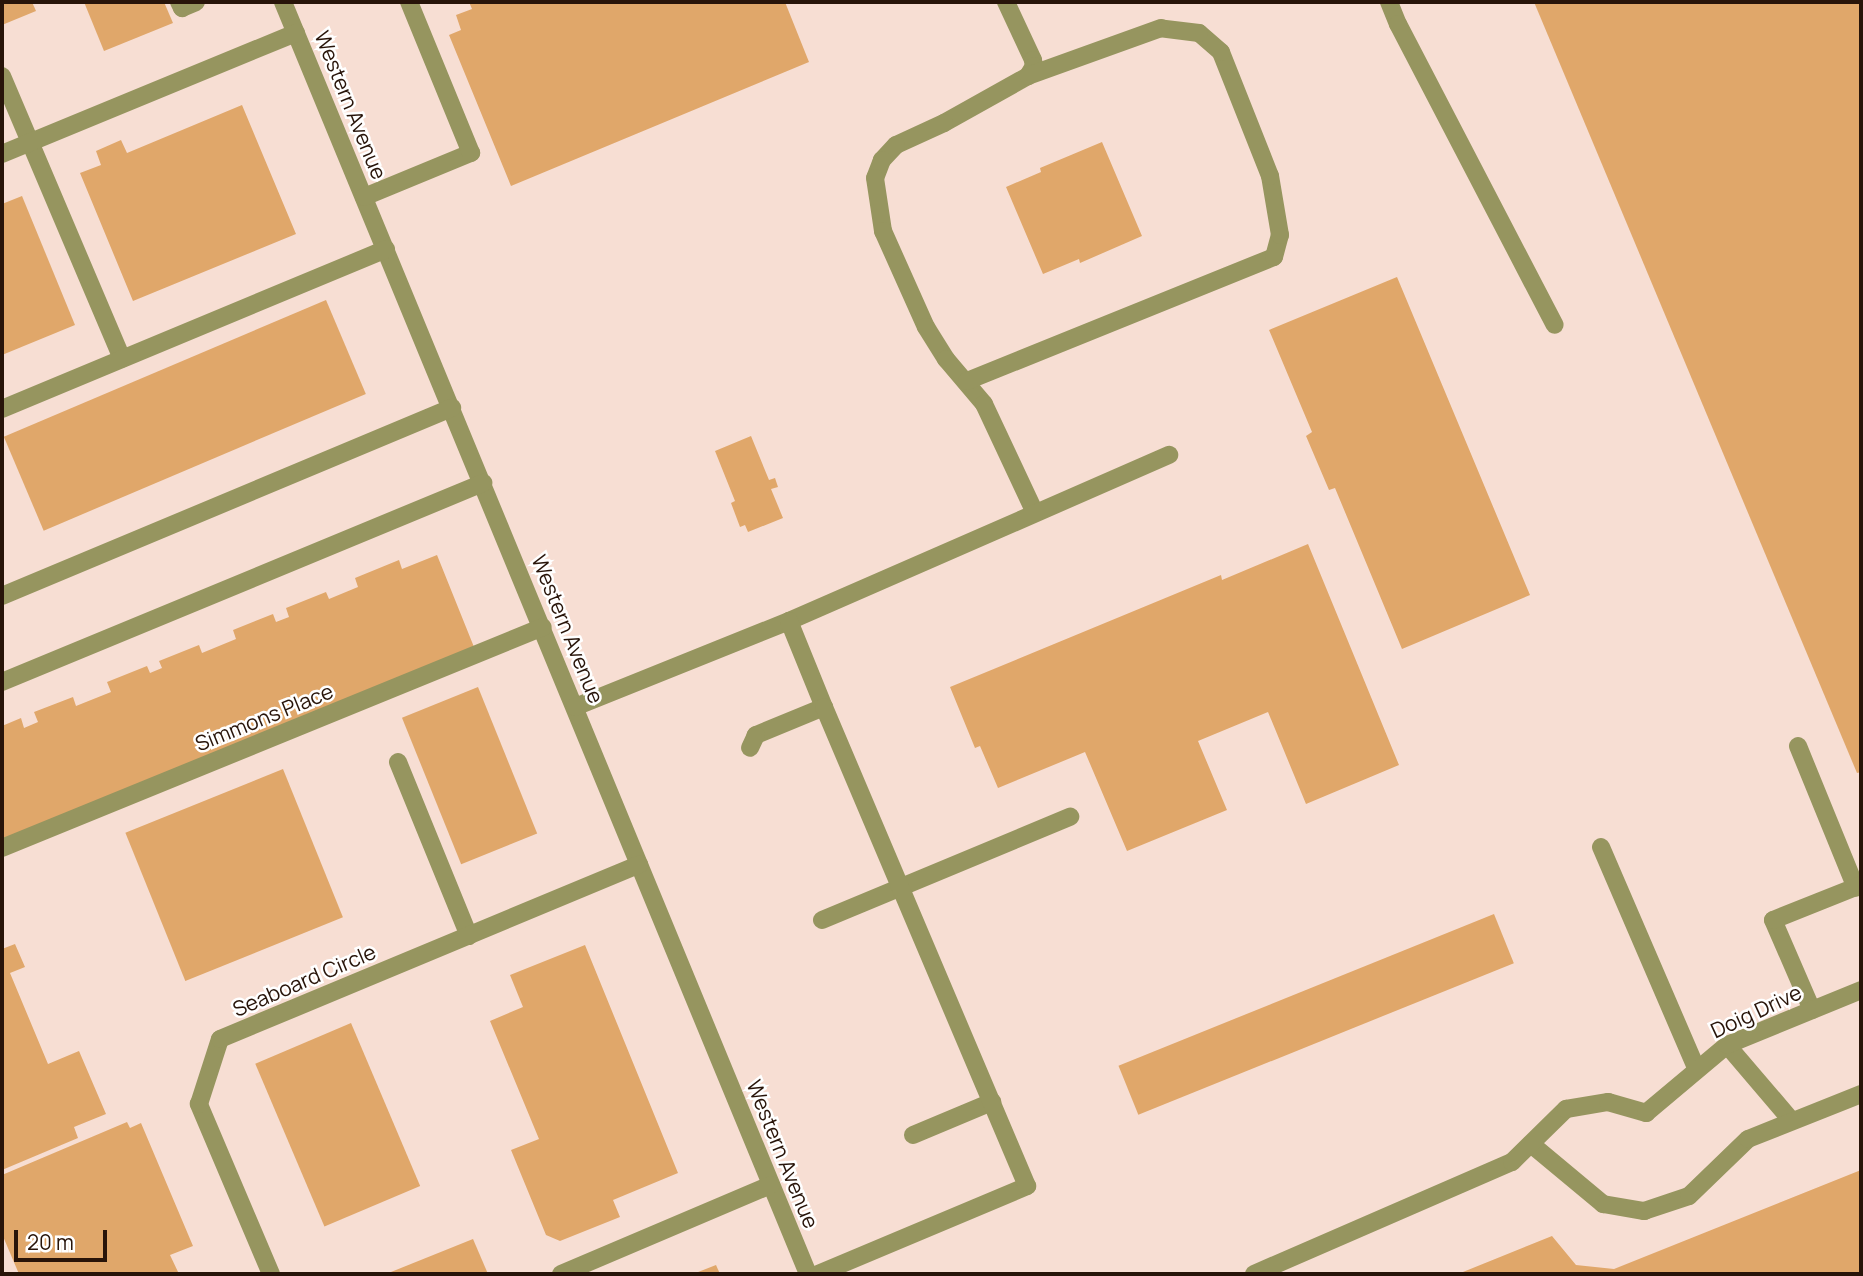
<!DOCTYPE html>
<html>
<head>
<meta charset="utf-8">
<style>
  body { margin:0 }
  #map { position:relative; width:1863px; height:1276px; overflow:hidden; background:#f7ded3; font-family:Manrope,sans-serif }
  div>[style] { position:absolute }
  .building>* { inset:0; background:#e0a76a; transform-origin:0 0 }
  .minor>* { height:18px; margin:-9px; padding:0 9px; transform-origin:9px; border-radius:9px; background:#96955f }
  span { translate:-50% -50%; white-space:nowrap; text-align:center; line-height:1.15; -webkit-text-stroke:5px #fff; paint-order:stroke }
  .street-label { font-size:21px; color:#281409 }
  .frame { position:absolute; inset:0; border:4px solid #281409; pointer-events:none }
  .scale { position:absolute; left:14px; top:1230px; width:93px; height:32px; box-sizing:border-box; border:4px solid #281409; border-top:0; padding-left:9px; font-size:21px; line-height:24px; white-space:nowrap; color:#281409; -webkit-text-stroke:5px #fff; paint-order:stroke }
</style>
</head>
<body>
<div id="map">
  <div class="building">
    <div style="clip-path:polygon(2px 2px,32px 2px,36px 11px,2px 25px)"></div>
    <div style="clip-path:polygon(84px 2px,164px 2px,173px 23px,104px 51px)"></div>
    <div style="clip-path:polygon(469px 2px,785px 2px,809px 62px,511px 186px,449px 35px,461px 30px,456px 15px,472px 9px)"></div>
    <div style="clip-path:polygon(1534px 2px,1861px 2px,1861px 772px,1857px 773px)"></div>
    <div style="clip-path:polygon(242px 105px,296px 234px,133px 301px,80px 173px,101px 165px,96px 151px,121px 140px,127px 153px)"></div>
    <div style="clip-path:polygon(1102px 142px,1142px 236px,1080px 263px,1079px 259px,1043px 274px,1006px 187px,1041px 172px,1040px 168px)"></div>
    <div style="clip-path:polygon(22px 196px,75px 325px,2px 355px,2px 204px)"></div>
    <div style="clip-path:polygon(1397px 277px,1530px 595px,1402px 649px,1335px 488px,1329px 490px,1306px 436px,1312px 432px,1269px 330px)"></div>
    <div style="left:326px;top:300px;width:102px;height:350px;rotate:67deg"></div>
    <div style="clip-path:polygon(751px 436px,769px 480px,775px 478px,778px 487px,771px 489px,783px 518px,748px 532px,745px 525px,740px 527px,731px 503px,735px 501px,715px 451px)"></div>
    <div style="clip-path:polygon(1308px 544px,1399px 765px,1306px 804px,1268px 712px,1198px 741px,1227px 810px,1127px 851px,1085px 752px,998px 788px,980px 746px,975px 748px,950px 687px,1221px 575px,1222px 580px)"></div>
    <div style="clip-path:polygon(437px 555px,476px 652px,2px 845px,2px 726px,21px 718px,24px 728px,38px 722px,34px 712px,73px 697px,76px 706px,111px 692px,107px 682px,147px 666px,150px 673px,162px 668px,159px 661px,199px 645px,202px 653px,236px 639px,233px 630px,273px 614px,276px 622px,289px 617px,286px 608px,326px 592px,329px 599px,358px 587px,355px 578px,399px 560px,402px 569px)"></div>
    <div style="left:478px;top:687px;width:158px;height:82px;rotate:68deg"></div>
    <div style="left:283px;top:769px;width:160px;height:170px;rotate:68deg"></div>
    <div style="left:1494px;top:914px;width:53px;height:405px;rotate:68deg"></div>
    <div style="clip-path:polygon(15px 944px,25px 967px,10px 973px,48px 1064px,79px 1051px,106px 1114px,74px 1127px,78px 1138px,2px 1170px,2px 949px)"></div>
    <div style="clip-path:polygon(585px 945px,678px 1173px,613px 1200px,620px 1217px,560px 1241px,546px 1235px,511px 1150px,539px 1139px,490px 1021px,523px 1007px,510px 975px)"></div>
    <div style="left:351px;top:1023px;width:177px;height:104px;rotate:67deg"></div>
    <div style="clip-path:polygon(127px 1122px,130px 1128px,141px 1123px,193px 1246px,170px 1255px,179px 1274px,19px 1274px,2px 1234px,2px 1175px)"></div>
    <div style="clip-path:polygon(1861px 1170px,1861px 1274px,1458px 1274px,1552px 1236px,1576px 1265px,1614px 1269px)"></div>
    <div style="clip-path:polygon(473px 1239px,488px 1274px,386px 1274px)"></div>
    <div style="clip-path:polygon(716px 1265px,720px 1274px,693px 1274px)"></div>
  </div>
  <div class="minor">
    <div style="left:179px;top:2px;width:7px;rotate:63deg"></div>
    <div style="left:182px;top:8px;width:15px;rotate:-23deg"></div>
    <div style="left:283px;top:2px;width:1376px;rotate:67.57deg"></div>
    <div style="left:1006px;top:2px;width:64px;rotate:65deg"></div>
    <div style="left:1033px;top:60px;width:6px;rotate:81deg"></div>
    <div style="left:1034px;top:66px;width:12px;rotate:121deg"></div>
    <div style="left:1028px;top:76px;width:96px;rotate:150.8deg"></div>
    <div style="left:944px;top:123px;width:53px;rotate:155.4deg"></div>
    <div style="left:896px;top:145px;width:21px;rotate:133deg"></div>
    <div style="left:882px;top:160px;width:19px;rotate:111deg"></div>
    <div style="left:875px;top:178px;width:54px;rotate:81.4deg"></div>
    <div style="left:883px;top:231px;width:105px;rotate:65.9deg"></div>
    <div style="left:926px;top:327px;width:38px;rotate:58deg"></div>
    <div style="left:946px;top:359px;width:59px;rotate:49.8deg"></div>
    <div style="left:984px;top:404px;width:120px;rotate:64.9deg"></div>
    <div style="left:1389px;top:2px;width:24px;rotate:68deg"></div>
    <div style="left:1398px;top:24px;width:339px;rotate:62.5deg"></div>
    <div style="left:2px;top:76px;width:307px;rotate:67deg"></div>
    <div style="left:2px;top:154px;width:318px;rotate:-22.4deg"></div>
    <div style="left:364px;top:197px;width:116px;rotate:-22.4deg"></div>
    <div style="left:471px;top:153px;width:163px;rotate:-112.3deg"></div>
    <div style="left:967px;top:381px;width:331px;rotate:-22deg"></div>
    <div style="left:1274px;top:257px;width:23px;rotate:-75deg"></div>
    <div style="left:1280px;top:235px;width:60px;rotate:-99.6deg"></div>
    <div style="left:1270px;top:176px;width:133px;rotate:-111.6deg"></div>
    <div style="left:1221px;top:52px;width:29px;rotate:-139deg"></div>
    <div style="left:1199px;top:33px;width:38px;rotate:-173deg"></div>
    <div style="left:1161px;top:28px;width:141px;rotate:160.2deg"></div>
    <div style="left:2px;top:409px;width:416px;rotate:-22.6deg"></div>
    <div style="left:2px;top:596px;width:488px;rotate:-22.7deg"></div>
    <div style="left:789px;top:621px;width:415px;rotate:-23.6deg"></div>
    <div style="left:2px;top:682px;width:521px;rotate:-22.48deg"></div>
    <div style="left:575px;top:707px;width:231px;rotate:-21.9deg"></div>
    <div style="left:789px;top:621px;width:93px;rotate:67.9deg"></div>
    <div style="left:824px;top:707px;width:74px;rotate:157.6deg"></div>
    <div style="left:756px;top:735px;width:14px;rotate:115deg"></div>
    <div style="left:1798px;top:746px;width:153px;rotate:67.8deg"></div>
    <div style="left:398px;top:762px;width:188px;rotate:67.8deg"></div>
    <div style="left:1601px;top:847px;width:241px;rotate:66.7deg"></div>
    <div style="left:2px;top:848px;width:584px;rotate:-22.22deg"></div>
    <div style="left:822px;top:920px;width:269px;rotate:-22.6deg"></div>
    <div style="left:1812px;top:1010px;width:98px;rotate:-113.4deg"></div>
    <div style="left:1773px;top:920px;width:95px;rotate:-21.7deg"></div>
    <div style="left:1727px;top:1045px;width:99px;rotate:49.5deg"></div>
    <div style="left:913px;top:1135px;width:86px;rotate:-22.7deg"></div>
    <div style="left:1531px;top:1144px;width:94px;rotate:39.8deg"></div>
    <div style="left:1603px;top:1204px;width:42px;rotate:9.7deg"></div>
    <div style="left:1644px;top:1211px;width:47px;rotate:-18.4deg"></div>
    <div style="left:1689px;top:1196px;width:82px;rotate:-44deg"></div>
    <div style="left:1748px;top:1139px;width:122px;rotate:-21.7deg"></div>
    <div style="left:271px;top:1274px;width:185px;rotate:-113deg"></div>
    <div style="left:199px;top:1104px;width:68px;rotate:-72.1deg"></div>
    <div style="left:220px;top:1039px;width:454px;rotate:-22.6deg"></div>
    <div style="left:561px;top:1274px;width:228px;rotate:-23deg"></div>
    <div style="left:818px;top:1274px;width:227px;rotate:-22.8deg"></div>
    <div style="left:1027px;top:1186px;width:520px;rotate:-112.97deg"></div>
    <div style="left:1254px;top:1274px;width:281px;rotate:-23.5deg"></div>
    <div style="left:1512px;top:1162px;width:76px;rotate:-44.5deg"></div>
    <div style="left:1566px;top:1109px;width:43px;rotate:-9.5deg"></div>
    <div style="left:1608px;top:1102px;width:40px;rotate:16deg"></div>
    <div style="left:1646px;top:1113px;width:106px;rotate:-40deg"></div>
    <div style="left:1727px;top:1045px;width:145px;rotate:-22.3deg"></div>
  </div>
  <div class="street-label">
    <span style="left:351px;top:105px;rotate:68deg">Western Avenue</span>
    <span style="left:568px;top:629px;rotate:68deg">Western Avenue</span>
    <span style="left:264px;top:717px;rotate:-22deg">Simmons Place</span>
    <span style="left:304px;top:980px;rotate:-23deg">Seaboard Circle</span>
    <span style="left:1756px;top:1011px;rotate:-25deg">Doig Drive</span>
    <span style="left:783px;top:1154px;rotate:68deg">Western Avenue</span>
  </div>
  <div class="frame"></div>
  <div class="scale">20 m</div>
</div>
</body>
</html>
